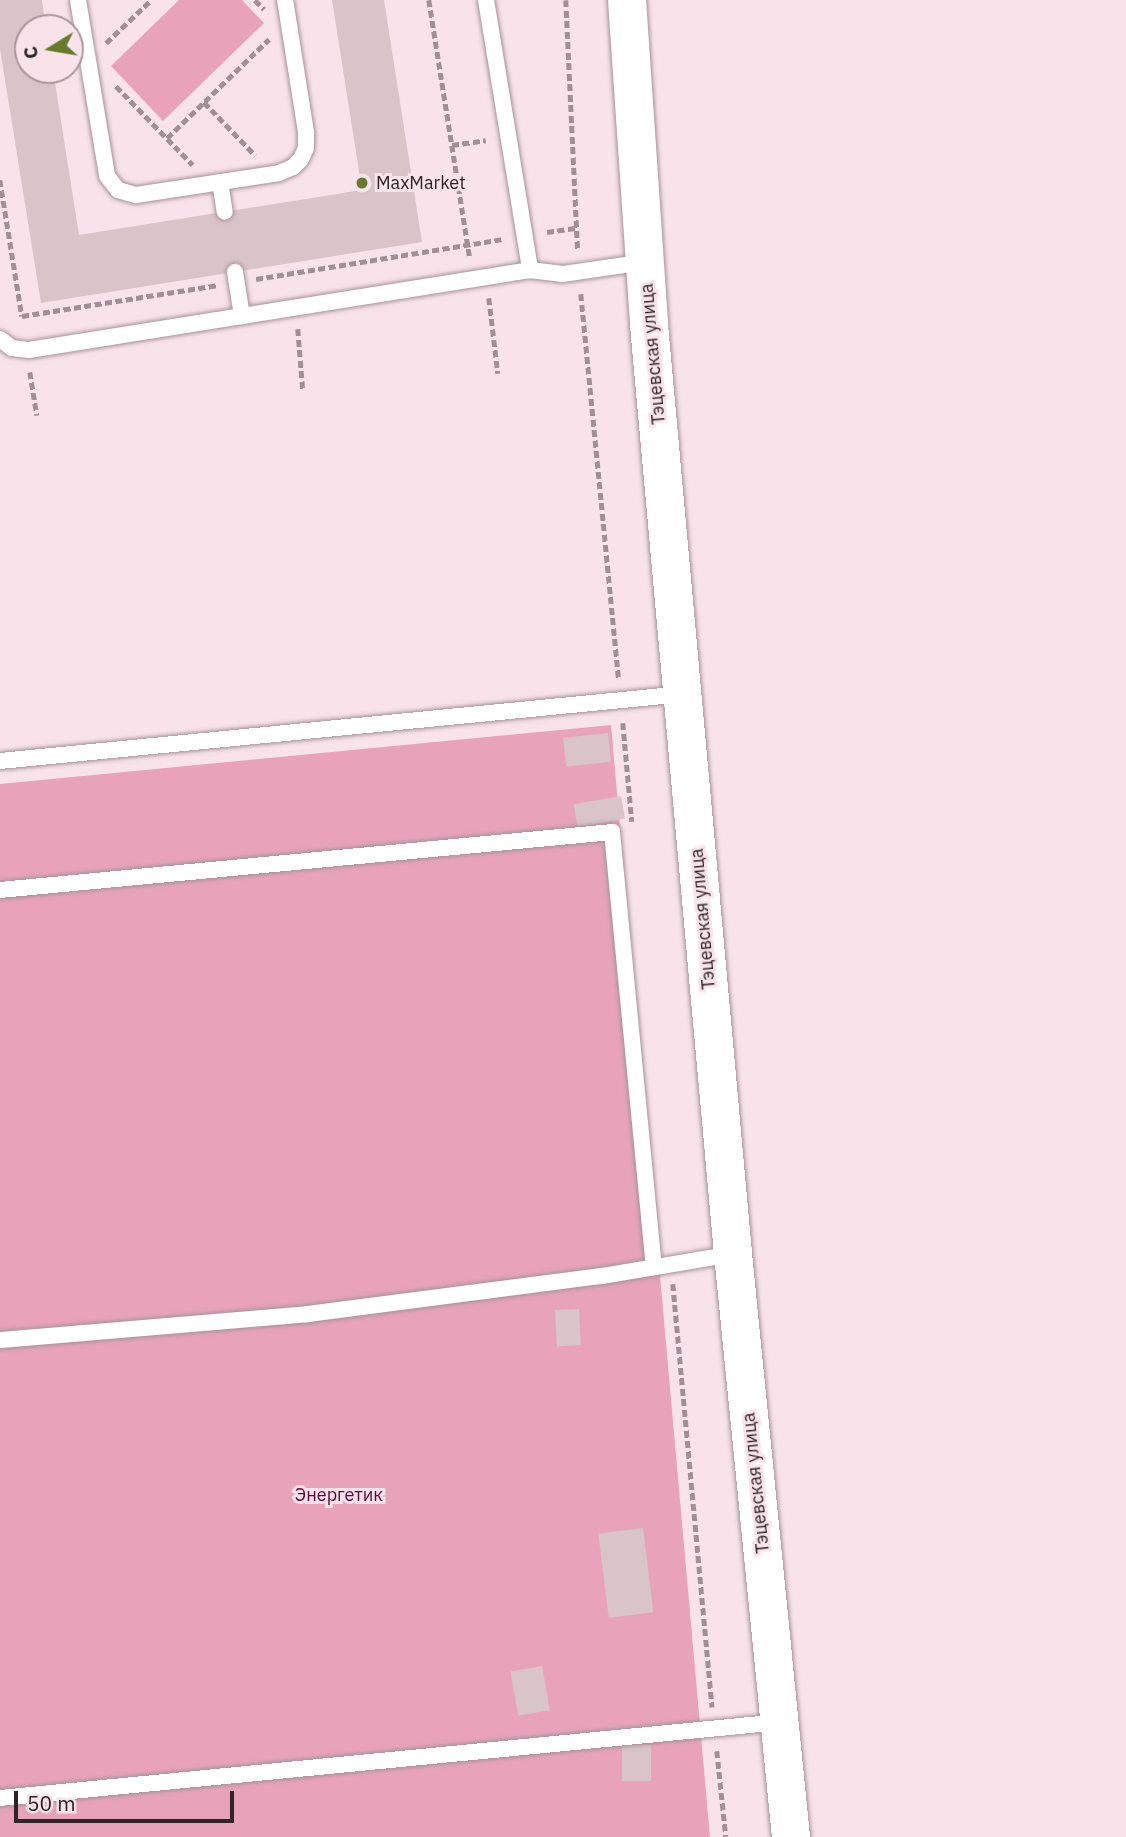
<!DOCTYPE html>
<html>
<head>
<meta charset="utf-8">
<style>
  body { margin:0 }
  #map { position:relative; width:1126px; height:1837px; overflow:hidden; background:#f9e3ea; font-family:"IBM Plex Sans",sans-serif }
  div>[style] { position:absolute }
  .green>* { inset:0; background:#e8a3bb }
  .building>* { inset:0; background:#d9c4ca; transform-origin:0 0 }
  .path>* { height:4.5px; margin-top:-2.25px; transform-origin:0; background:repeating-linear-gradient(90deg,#a09095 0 7px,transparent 0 10.5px) }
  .roads { filter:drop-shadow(0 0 2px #a69298) drop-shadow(0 0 2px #a69298) }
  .service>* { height:16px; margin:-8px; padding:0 8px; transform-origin:8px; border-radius:8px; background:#fff }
  .secondary>* { height:38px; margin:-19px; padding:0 19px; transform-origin:19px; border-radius:19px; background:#fff }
  .dots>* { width:19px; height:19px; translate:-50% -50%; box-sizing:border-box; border:4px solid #f9e3ea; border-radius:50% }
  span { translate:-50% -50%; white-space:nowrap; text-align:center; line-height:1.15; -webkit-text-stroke:6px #f9e3ea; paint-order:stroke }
  .poi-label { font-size:18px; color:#2c2426 }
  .left { translate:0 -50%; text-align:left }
  .street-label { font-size:18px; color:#2c2426 }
  .park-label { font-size:18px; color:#5f0434 }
  .north { position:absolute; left:14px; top:14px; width:70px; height:70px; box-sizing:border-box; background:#f9e3ea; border:2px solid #a7979c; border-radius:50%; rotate:259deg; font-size:19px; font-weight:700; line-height:28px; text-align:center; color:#2c2426 }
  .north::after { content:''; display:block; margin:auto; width:24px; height:32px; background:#687b2b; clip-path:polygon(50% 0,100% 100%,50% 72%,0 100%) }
  .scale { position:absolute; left:14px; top:1791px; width:220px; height:32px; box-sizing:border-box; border:4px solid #2c2426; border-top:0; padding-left:9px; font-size:21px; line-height:24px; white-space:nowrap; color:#2c2426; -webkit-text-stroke:5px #f9e3ea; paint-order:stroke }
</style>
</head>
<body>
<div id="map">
  <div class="green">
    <div style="clip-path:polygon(179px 0,242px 0,264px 23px,163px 121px,111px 66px)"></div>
    <div style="clip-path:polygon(611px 725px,710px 1837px,0 1837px,0 784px)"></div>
  </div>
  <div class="building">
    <div style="clip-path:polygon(0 0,42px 0,46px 28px,28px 28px,28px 70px,53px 70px,79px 235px,362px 190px,332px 0,384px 0,422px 242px,41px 303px,0 49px)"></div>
    <div style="left:608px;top:733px;width:29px;height:45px;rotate:84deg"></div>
    <div style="left:621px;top:796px;width:23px;height:48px;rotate:80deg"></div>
    <div style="left:579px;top:1309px;width:36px;height:24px;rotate:87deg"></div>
    <div style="left:643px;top:1528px;width:85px;height:45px;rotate:83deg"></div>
    <div style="left:542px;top:1666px;width:45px;height:32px;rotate:80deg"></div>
    <div style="left:622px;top:1745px;width:29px;height:36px"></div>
  </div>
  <div class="path">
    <div style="left:255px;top:0;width:13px;rotate:45deg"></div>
    <div style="left:429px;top:0;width:261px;rotate:81deg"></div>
    <div style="left:566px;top:0;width:251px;rotate:87.3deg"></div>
    <div style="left:106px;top:43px;width:62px;rotate:-43.7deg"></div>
    <div style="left:116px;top:86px;width:110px;rotate:45.7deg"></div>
    <div style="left:204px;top:102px;width:74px;rotate:46.1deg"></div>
    <div style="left:167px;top:138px;width:142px;rotate:-44.1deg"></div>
    <div style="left:452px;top:145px;width:34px;rotate:-8deg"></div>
    <div style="left:0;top:180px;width:138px;rotate:80.8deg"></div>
    <div style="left:22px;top:316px;width:197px;rotate:-9deg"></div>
    <div style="left:547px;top:232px;width:30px;rotate:-8deg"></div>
    <div style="left:256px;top:279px;width:251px;rotate:-9.2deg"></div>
    <div style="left:581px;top:294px;width:387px;rotate:84.4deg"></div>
    <div style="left:489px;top:298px;width:76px;rotate:83.2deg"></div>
    <div style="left:298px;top:329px;width:62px;rotate:85.4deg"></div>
    <div style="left:30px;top:372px;width:44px;rotate:80.8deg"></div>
    <div style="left:623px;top:723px;width:99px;rotate:84.8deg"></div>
    <div style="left:673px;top:1284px;width:425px;rotate:84.7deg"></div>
    <div style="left:717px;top:1751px;width:86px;rotate:84deg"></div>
  </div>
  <div class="roads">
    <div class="service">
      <div style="left:78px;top:0;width:178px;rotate:80.6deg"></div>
      <div style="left:107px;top:176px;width:18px;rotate:52deg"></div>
      <div style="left:118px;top:190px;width:19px;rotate:16deg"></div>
      <div style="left:136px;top:195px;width:145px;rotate:-8.7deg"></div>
      <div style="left:279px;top:173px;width:15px;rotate:-23deg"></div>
      <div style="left:293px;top:167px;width:11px;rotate:-45deg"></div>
      <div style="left:301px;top:159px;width:12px;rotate:-66deg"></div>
      <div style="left:306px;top:148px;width:16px;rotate:-90deg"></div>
      <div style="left:306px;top:132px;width:134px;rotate:-99deg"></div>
      <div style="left:486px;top:0;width:274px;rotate:80.7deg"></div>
      <div style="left:220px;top:182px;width:30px;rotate:81deg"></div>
      <div style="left:235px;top:272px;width:45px;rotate:81deg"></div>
      <div style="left:0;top:339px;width:15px;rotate:37deg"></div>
      <div style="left:12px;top:348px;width:17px;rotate:7deg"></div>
      <div style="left:29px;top:350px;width:507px;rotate:-9.07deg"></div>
      <div style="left:530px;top:270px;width:33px;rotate:7deg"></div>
      <div style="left:563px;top:274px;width:83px;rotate:-8.3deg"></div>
      <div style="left:0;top:761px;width:686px;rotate:-5.6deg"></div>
      <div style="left:0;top:890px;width:615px;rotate:-5.41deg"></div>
      <div style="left:612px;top:832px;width:437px;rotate:84.5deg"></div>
      <div style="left:0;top:1340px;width:309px;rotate:-4.8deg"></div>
      <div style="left:308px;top:1314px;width:296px;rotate:-7.4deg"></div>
      <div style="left:602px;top:1276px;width:133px;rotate:-9.5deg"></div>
      <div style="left:0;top:1798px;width:785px;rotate:-5.56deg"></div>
    </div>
    <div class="secondary">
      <div style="left:627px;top:0;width:326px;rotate:86.1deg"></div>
      <div style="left:649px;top:325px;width:933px;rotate:84.83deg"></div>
      <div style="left:733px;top:1254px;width:586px;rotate:84.32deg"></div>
    </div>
  </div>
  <div class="dots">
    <div style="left:362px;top:183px;background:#687b2b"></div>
  </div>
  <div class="poi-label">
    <span class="left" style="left:376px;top:183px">MaxMarket</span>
  </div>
  <div class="street-label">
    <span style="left:653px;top:354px;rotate:-95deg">Тэцевская улица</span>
    <span style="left:703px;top:919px;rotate:-95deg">Тэцевская улица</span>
    <span style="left:756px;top:1483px;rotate:-96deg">Тэцевская улица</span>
  </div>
  <div class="park-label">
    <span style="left:339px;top:1495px">Энергетик</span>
  </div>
  <div class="north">С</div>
  <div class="scale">50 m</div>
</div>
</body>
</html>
